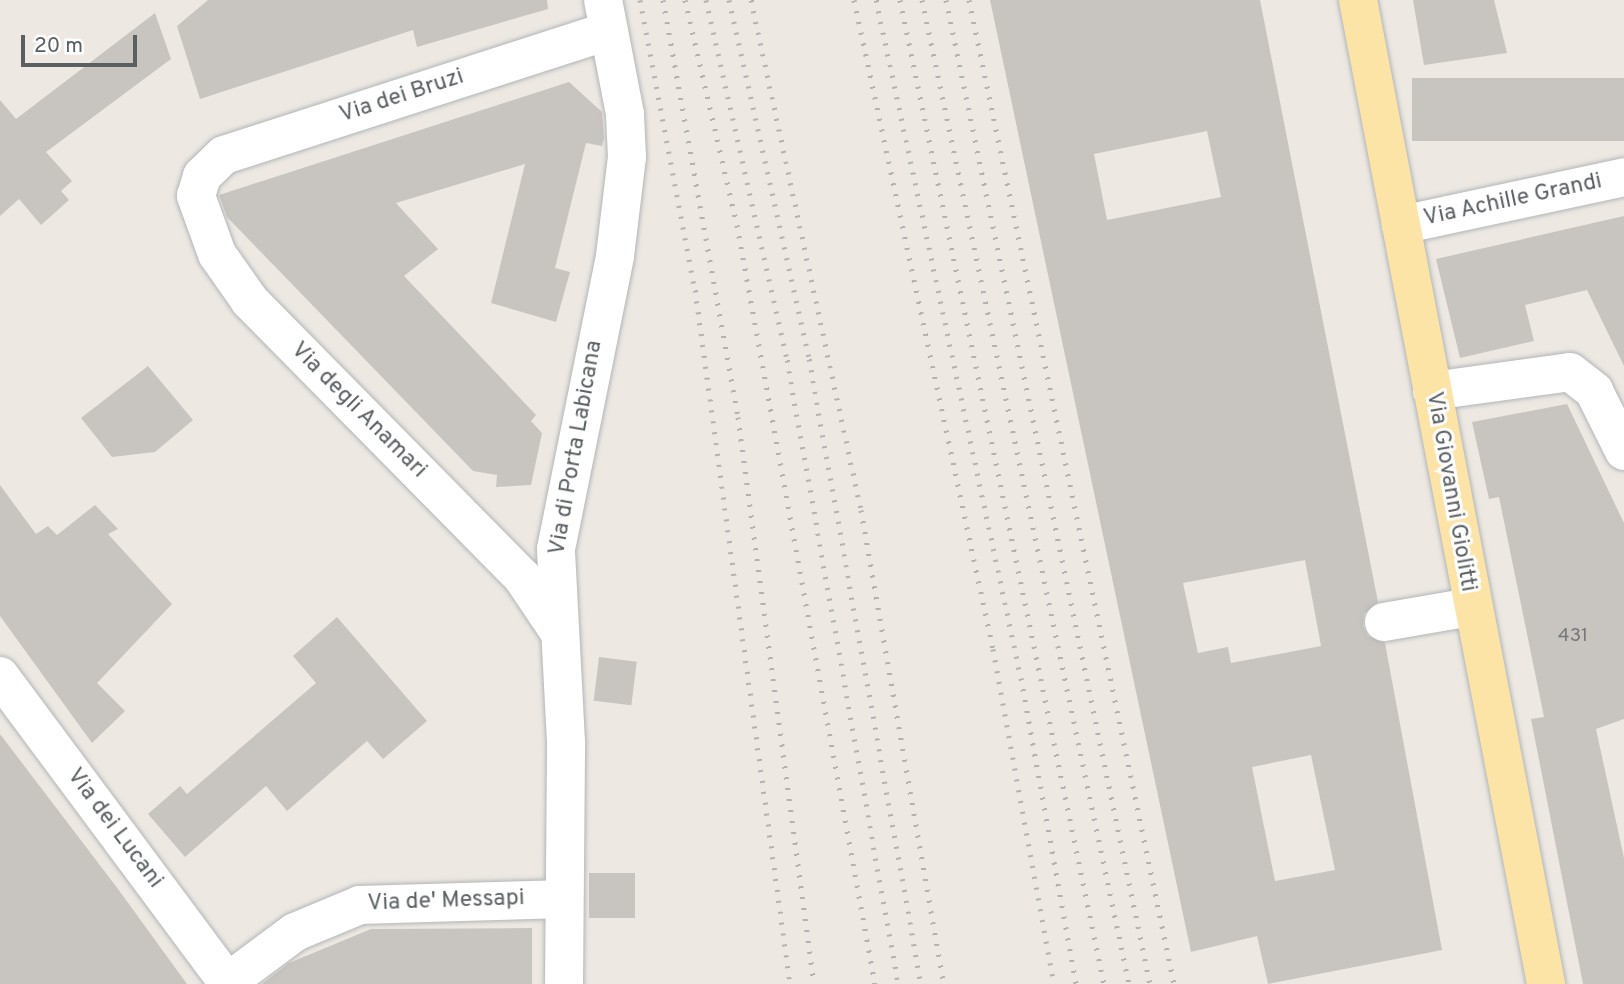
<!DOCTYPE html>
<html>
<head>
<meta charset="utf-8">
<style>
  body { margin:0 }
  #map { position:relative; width:1624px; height:984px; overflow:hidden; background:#ede9e2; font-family:Overpass,sans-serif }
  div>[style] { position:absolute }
  .building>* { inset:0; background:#c8c4bf; transform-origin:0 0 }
  .roads { filter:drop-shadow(0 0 2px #b2b5b9) drop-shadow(0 0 2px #b2b5b9) }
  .minor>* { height:38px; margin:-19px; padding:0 19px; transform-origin:19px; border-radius:19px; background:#fff }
  .major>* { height:38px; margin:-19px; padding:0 19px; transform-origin:19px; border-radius:19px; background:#fce4a7 }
  .rail>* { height:5px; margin-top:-2.5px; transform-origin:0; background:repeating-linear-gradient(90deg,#b1b2b2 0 2px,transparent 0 11px) }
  span { translate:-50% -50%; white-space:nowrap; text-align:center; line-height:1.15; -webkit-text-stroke:6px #fff; paint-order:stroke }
  .number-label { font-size:19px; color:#767879 }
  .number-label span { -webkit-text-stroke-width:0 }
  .street-label { font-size:23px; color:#5a5f62 }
  .scale { position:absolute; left:21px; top:35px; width:116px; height:32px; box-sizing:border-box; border:4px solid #5a5f62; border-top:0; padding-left:9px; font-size:21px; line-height:24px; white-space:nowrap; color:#5a5f62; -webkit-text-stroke:5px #fff; paint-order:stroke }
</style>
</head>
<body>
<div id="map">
  <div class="building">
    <div style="clip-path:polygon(208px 0,547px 0,548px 9px,417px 47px,413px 30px,200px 99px,177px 26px)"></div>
    <div style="clip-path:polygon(evenodd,990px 0,1260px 0,1378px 602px,1364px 614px,1363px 626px,1368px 636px,1385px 643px,1442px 950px,1268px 984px,1257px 936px,1191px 952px,990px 0,1207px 131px,1221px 197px,1107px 220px,1094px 154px,1207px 131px,990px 0,1305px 560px,1321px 646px,1231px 663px,1228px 647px,1198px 653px,1183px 583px,1305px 560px,990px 0,1311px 755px,1335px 870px,1275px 881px,1252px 767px,1311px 755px)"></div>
    <div style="clip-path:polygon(1413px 0,1494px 0,1507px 53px,1424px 65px)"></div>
    <div style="clip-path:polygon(155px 13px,171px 59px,46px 152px,72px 181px,61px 191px,69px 200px,41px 225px,19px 199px,0 216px,0 100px,16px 119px)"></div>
    <div style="left:1624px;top:78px;width:63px;height:212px;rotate:90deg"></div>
    <div style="clip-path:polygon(569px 82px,602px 112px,604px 138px,602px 146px,586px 143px,555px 268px,570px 272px,556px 322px,491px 303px,525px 164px,396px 203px,438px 249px,404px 276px,536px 415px,531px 421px,542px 433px,531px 485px,496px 487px,497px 475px,473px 471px,227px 217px,219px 195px)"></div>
    <div style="clip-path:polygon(1624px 216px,1624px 366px,1587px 290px,1525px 305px,1534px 341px,1460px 358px,1436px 259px)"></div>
    <div style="clip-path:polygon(148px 366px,193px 420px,155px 452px,112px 457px,81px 418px)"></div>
    <div style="clip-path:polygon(1567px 404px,1624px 523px,1624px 719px,1596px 729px,1624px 858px,1624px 984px,1583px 984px,1531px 719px,1544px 717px,1499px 497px,1489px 499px,1472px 422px)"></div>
    <div style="clip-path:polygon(0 485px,36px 534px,48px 526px,57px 535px,95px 505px,118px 529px,108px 534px,172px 604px,97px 683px,125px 711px,92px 743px,0 616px)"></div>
    <div style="clip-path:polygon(337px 617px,427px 721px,383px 759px,367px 741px,287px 811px,266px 786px,185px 857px,148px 814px,180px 786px,187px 794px,316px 683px,293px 656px)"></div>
    <div style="left:599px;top:657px;width:38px;height:44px;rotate:7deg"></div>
    <div style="clip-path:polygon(0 734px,118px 889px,187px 984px,0 984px)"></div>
    <div style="left:589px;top:873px;width:46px;height:45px"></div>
    <div style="clip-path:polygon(532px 928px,532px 984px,262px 984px,289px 963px,371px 929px)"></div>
  </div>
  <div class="roads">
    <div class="minor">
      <div style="left:1401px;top:225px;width:228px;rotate:-12.1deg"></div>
      <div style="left:1432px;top:391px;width:139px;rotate:-7.8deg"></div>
      <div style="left:1570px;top:372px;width:31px;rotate:38deg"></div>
      <div style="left:1594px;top:391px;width:67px;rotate:63.4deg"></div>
      <div style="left:1384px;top:622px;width:88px;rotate:-9.8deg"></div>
      <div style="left:557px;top:629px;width:63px;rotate:-123.9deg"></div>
      <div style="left:522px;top:577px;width:388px;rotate:-134.6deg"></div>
      <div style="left:250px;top:301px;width:57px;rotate:-125.1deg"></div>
      <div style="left:217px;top:254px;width:62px;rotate:-109.9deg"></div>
      <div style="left:196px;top:196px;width:21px;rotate:-73deg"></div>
      <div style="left:202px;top:176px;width:30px;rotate:-44deg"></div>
      <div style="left:224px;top:155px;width:404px;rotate:-17.9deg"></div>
      <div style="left:0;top:676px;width:381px;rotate:53.4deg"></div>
      <div style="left:225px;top:984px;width:87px;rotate:-36.6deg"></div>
      <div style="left:295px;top:932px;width:70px;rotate:-22.6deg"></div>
      <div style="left:360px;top:905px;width:204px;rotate:-1.7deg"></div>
      <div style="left:564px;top:984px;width:242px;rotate:-89.5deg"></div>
      <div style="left:566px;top:742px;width:193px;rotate:-93deg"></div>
      <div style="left:556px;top:549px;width:299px;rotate:-78.6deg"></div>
      <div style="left:615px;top:256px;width:100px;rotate:-83.1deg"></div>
      <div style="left:627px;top:157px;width:43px;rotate:-92.7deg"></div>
      <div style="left:625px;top:114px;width:116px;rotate:-100.9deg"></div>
    </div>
    <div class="major">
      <div style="left:1358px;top:0;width:1002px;rotate:79.18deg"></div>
    </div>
  </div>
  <div class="rail">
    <div style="left:640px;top:0;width:295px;rotate:79.3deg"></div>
    <div style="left:695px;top:290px;width:700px;rotate:82.21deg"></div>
    <div style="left:663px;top:0;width:424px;rotate:79.8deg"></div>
    <div style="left:738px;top:417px;width:572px;rotate:82.37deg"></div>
    <div style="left:685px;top:0;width:231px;rotate:77deg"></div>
    <div style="left:737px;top:225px;width:771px;rotate:79.7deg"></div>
    <div style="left:706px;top:0;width:369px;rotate:77.3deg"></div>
    <div style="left:787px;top:360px;width:634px;rotate:79.91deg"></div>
    <div style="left:729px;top:0;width:368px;rotate:77.4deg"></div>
    <div style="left:809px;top:359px;width:635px;rotate:79.84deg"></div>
    <div style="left:751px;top:0;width:522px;rotate:77.83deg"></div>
    <div style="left:861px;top:510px;width:481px;rotate:80.1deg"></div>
    <div style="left:854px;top:0;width:664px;rotate:77.91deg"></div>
    <div style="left:993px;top:649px;width:341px;rotate:79.7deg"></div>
    <div style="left:876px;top:0;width:693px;rotate:77.93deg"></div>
    <div style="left:1021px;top:678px;width:311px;rotate:79.8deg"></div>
    <div style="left:900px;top:0;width:1005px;rotate:78.29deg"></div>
    <div style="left:922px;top:0;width:1006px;rotate:78.12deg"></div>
    <div style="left:946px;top:0;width:1005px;rotate:78.29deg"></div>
    <div style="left:969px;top:0;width:1005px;rotate:78.23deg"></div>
  </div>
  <div class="number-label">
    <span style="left:1573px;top:637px">431</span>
  </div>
  <div class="street-label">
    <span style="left:402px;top:97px;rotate:-18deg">Via dei Bruzi</span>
    <span style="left:1513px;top:201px;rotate:-12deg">Via Achille Grandi</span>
    <span style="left:358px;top:411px;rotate:45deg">Via degli Anamari</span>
    <span style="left:577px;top:448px;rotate:-80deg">Via di Porta Labicana</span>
    <span style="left:1450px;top:492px;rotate:80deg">Via Giovanni Giolitti</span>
    <span style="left:114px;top:829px;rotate:53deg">Via dei Lucani</span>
    <span style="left:446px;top:902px;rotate:-2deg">Via de' Messapi</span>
  </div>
  <div class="scale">20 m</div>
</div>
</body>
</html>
